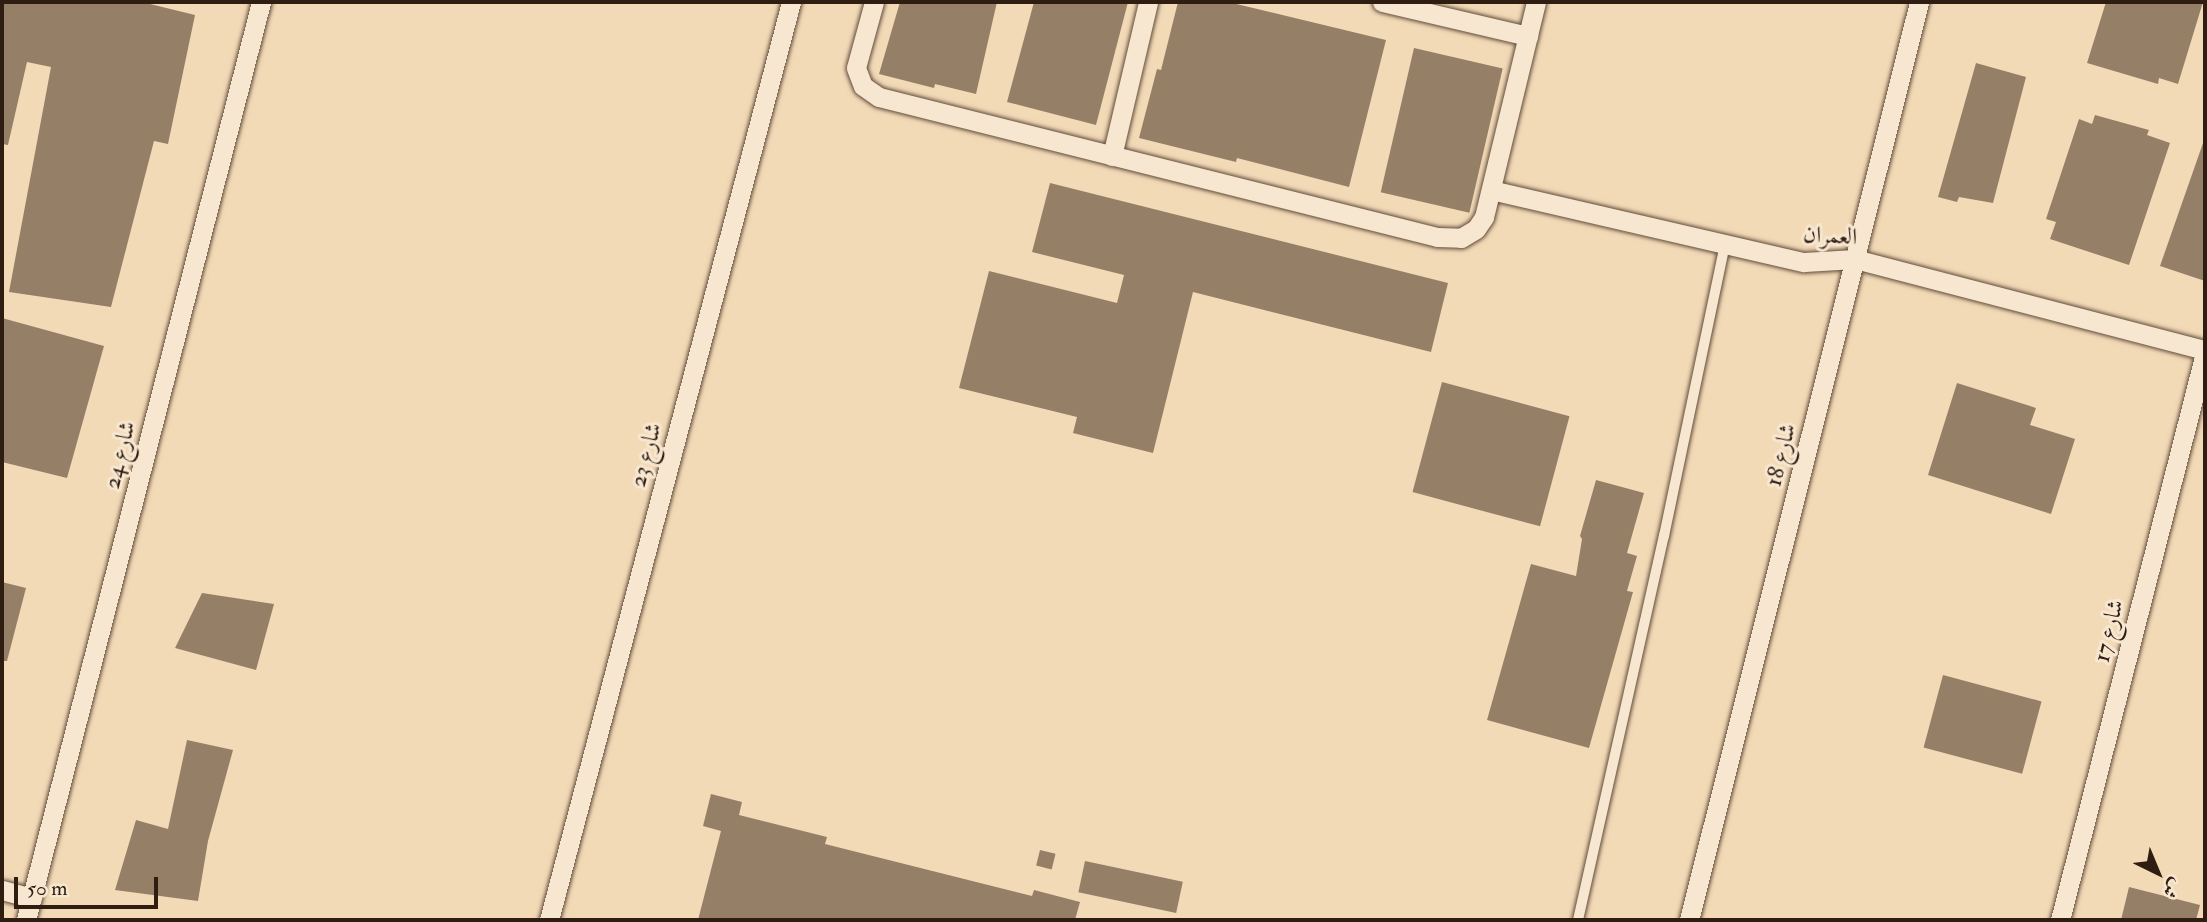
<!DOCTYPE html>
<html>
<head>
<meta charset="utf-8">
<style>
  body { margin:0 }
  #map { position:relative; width:2207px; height:922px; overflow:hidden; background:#f3dab7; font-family:"IM FELL Double Pica",Amiri,serif }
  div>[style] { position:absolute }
  .building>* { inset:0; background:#957f67; transform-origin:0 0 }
  .roads { filter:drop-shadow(0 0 2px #604c3a) drop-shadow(0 0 2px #604c3a) }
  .lane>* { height:10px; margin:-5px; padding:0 5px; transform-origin:5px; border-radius:5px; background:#f7e7d0 }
  .street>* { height:19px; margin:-9.5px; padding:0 9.5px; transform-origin:9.5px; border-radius:9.5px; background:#f7e7d0 }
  span { translate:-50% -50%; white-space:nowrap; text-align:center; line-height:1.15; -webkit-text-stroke:6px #f7e7d0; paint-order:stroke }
  .street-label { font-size:23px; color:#2f1d11 }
  .frame { position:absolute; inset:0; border:4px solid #2f1d11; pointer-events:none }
  .north { position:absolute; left:2123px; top:838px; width:70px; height:70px; -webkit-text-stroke:5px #f7e7d0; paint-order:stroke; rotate:137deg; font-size:19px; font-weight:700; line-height:28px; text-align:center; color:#2f1d11 }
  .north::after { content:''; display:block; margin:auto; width:24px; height:32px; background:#2f1d11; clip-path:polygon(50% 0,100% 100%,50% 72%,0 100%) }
  .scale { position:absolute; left:14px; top:877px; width:144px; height:32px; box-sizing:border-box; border:4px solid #2f1d11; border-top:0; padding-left:9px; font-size:21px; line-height:24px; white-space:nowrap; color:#2f1d11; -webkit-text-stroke:5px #f7e7d0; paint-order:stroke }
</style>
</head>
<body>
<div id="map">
  <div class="building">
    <div style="clip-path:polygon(2px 2px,142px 2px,195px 15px,168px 144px,154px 141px,111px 307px,9px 292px,51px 67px,27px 62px,8px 145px,2px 144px)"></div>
    <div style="clip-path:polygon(900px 2px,997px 2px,976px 94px,935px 84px,934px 88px,879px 74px)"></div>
    <div style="clip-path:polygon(1034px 2px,1128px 2px,1096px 125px,1007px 102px)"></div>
    <div style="clip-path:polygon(1178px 2px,1228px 2px,1386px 40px,1349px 187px,1237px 158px,1236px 162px,1139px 138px,1157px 69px,1161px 70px)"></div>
    <div style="clip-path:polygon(2106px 2px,2203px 2px,2178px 84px,2159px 78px,2158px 84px,2087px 63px)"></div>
    <div style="left:1414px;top:48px;width:91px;height:148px;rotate:13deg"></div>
    <div style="clip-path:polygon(1976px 63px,2026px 77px,1993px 203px,1959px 197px,1957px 202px,1938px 197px)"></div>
    <div style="clip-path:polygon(2095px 115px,2149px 130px,2147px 135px,2170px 143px,2129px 265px,2050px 239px,2056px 222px,2046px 219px,2079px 119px,2092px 124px)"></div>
    <div style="clip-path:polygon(2203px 143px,2205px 144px,2205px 281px,2160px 266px)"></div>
    <div style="clip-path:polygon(1050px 183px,1448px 283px,1431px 352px,1193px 292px,1153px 453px,1073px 433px,1077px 417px,959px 388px,989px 271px,1117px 303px,1124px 275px,1032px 252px)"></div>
    <div style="clip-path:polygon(2px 318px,104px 346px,67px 478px,2px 462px)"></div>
    <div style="left:1442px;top:382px;width:132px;height:114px;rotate:15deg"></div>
    <div style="clip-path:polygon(1957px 383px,2036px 408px,2030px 425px,2075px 439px,2051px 514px,1928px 475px)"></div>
    <div style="clip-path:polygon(1596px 480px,1644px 493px,1627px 553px,1637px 556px,1627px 591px,1633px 592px,1589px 748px,1487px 720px,1531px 564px,1576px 576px,1582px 539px,1580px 536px)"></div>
    <div style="clip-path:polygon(2px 582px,26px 588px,7px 661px,2px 661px)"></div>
    <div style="clip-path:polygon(202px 593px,274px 604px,256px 670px,175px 648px)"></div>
    <div style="left:1943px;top:675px;width:102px;height:75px;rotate:15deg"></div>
    <div style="clip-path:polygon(187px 740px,233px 750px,208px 841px,198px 901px,115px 890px,136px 820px,168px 829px)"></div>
    <div style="clip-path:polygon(711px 794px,742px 802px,739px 815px,827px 837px,825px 844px,1032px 896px,1034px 890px,1080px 902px,1075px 920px,698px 920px,721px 831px,703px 826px)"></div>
    <div style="left:1040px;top:850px;width:16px;height:16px;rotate:14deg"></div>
    <div style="left:1085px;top:861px;width:100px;height:32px;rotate:12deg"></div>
    <div style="clip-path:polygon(2129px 887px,2200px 905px,2196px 920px,2121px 920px)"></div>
  </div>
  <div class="roads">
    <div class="lane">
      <div style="left:1578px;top:920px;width:394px;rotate:-77.4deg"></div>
      <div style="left:1664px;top:536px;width:299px;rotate:-78.2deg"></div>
    </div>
    <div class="street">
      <div style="left:874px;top:2px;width:68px;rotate:105.3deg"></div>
      <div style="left:856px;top:68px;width:19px;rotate:69deg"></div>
      <div style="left:863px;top:86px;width:19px;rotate:35deg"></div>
      <div style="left:879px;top:97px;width:575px;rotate:14.08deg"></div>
      <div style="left:1437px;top:237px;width:24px;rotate:2deg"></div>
      <div style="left:1461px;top:238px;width:17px;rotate:-31deg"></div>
      <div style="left:1476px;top:229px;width:14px;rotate:-56deg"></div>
      <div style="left:1484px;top:217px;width:221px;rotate:-76.4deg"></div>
      <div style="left:1382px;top:2px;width:150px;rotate:13.1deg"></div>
      <div style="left:1112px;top:156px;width:158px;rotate:-76.8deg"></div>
      <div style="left:1491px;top:190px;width:321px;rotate:13deg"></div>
      <div style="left:1804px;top:262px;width:51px;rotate:-3.4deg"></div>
      <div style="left:1855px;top:259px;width:362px;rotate:14.6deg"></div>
      <div style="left:2px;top:890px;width:31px;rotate:15deg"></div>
      <div style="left:26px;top:920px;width:948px;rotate:-75.64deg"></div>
      <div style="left:549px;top:920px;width:949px;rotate:-75.23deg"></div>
      <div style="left:1689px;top:920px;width:946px;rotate:-75.93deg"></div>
      <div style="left:2060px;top:920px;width:585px;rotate:-75.66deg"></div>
    </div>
  </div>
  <div class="street-label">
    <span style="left:1830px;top:236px;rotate:3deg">العمران</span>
    <span style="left:120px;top:455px;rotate:-76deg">شارع 24</span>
    <span style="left:646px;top:455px;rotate:-75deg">شارع 23</span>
    <span style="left:1781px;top:455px;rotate:-76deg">شارع 18</span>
    <span style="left:2109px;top:631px;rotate:-76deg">شارع 17</span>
  </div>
  <div class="frame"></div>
  <div class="north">ش</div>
  <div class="scale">50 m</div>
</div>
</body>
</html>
